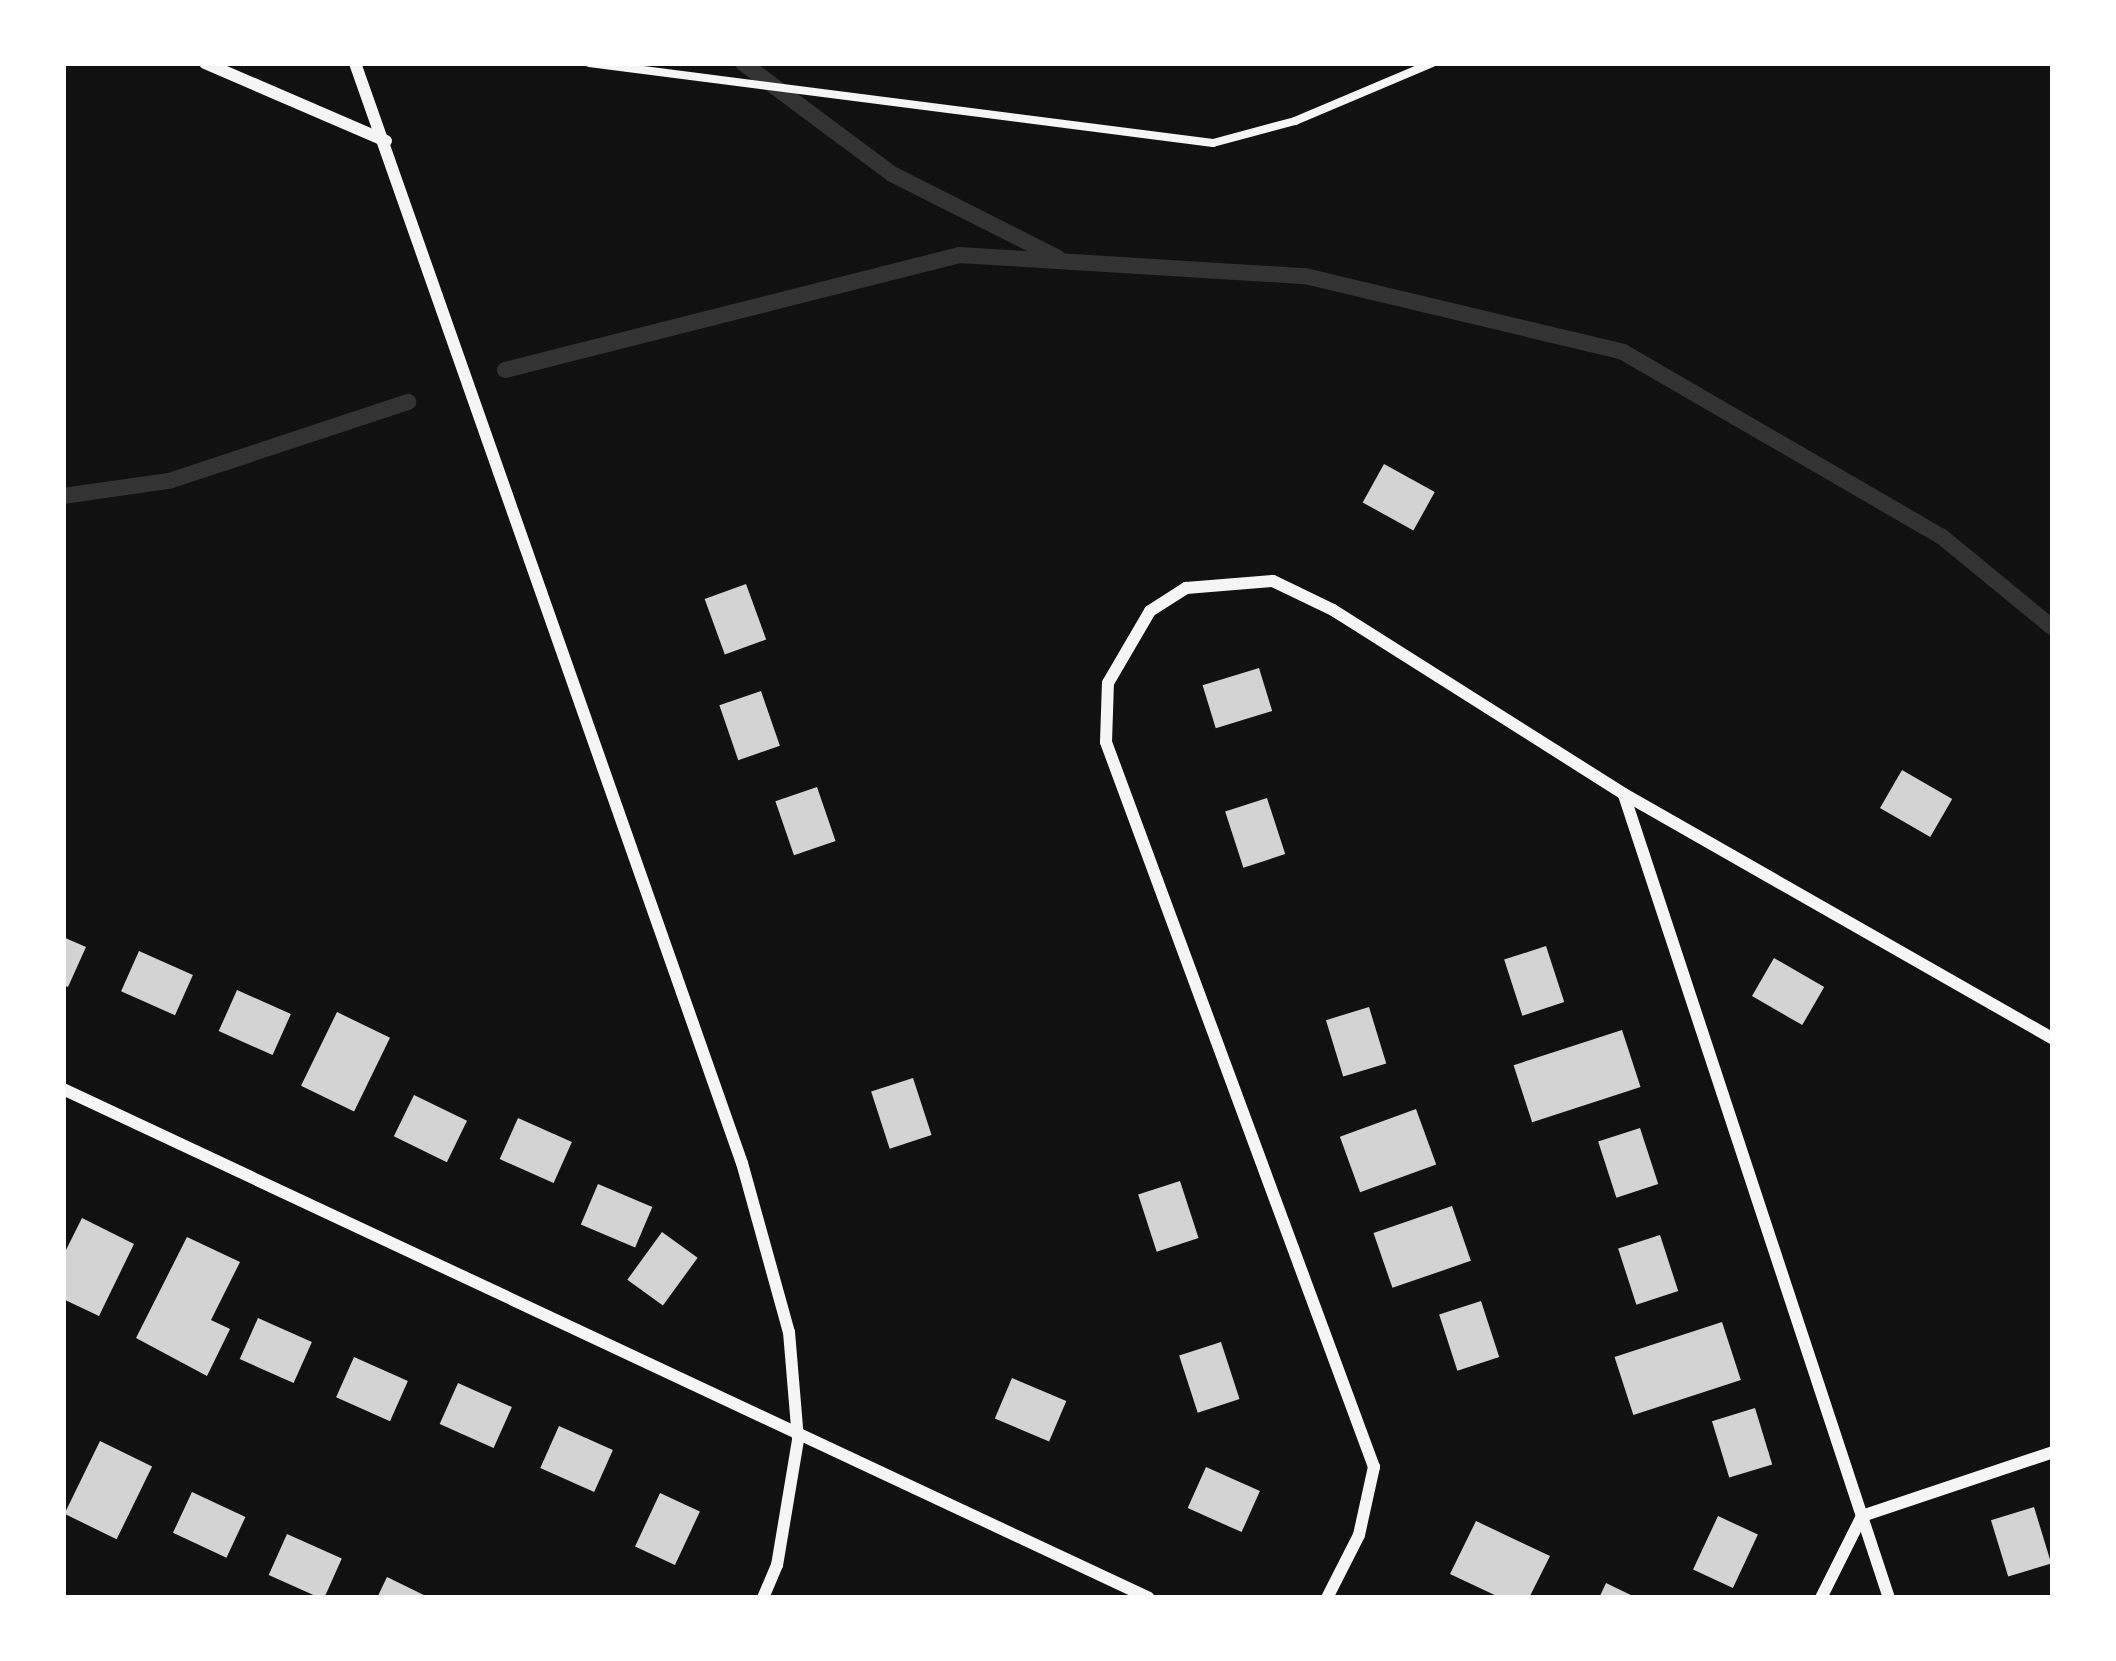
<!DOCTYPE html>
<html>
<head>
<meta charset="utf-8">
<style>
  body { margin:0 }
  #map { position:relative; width:2116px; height:1661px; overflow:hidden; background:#111; font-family:"PT Serif",serif }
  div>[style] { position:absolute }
  .stream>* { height:16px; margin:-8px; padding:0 8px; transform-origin:8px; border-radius:8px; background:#333 }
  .building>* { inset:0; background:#d3d3d3; transform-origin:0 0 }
  .path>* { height:8px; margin:-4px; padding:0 4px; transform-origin:4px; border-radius:4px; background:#f5f5f5 }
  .minor>* { height:12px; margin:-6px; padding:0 6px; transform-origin:6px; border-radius:6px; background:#f5f5f5 }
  span { translate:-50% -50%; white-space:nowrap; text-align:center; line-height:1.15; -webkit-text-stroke:9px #fff; paint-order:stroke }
  .frame { position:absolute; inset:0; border:66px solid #fff; pointer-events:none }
</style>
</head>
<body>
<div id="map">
  <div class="stream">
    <div style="left:743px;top:63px;width:186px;rotate:36.7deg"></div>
    <div style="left:892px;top:174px;width:186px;rotate:26.8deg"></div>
    <div style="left:505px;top:370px;width:468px;rotate:-14.2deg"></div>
    <div style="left:959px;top:255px;width:347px;rotate:3.5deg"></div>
    <div style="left:1305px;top:276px;width:327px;rotate:13.4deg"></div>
    <div style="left:1623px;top:352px;width:367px;rotate:30.1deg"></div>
    <div style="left:1941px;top:536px;width:145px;rotate:39.4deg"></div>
    <div style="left:63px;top:496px;width:107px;rotate:-8.1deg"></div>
    <div style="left:169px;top:481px;width:252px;rotate:-18.3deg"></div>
  </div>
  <div class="building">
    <div style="left:1384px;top:464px;width:58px;height:44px;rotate:29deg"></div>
    <div style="left:746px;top:584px;width:59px;height:44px;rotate:70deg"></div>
    <div style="left:1259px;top:668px;width:45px;height:59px;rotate:73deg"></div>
    <div style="left:761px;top:691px;width:58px;height:44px;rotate:71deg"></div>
    <div style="left:1902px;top:770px;width:58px;height:44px;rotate:30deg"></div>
    <div style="left:817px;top:787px;width:57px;height:44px;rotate:71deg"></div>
    <div style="left:1267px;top:798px;width:59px;height:44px;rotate:72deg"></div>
    <div style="clip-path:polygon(63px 937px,86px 947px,68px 987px,63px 985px)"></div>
    <div style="left:1546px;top:946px;width:59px;height:44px;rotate:72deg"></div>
    <div style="left:139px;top:951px;width:59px;height:44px;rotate:24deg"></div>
    <div style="left:1774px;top:958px;width:58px;height:44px;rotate:30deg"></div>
    <div style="left:237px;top:990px;width:59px;height:45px;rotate:24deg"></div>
    <div style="left:1369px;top:1007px;width:59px;height:45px;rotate:73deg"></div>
    <div style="left:337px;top:1012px;width:59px;height:82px;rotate:26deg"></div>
    <div style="left:1622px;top:1030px;width:60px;height:114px;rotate:72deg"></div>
    <div style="left:913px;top:1078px;width:60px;height:44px;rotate:72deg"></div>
    <div style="left:414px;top:1095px;width:59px;height:46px;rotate:26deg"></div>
    <div style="left:1416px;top:1109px;width:59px;height:81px;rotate:70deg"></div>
    <div style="left:518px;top:1118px;width:59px;height:45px;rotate:24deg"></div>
    <div style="left:1640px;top:1128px;width:59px;height:44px;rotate:72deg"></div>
    <div style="left:1180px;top:1181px;width:60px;height:44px;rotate:72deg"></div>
    <div style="left:598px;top:1184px;width:59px;height:44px;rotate:23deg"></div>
    <div style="left:1452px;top:1206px;width:58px;height:83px;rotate:71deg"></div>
    <div style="clip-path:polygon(82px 1218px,134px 1244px,99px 1316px,63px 1299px,63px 1256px)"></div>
    <div style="left:662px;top:1232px;width:44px;height:59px;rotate:36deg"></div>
    <div style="left:1660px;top:1235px;width:59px;height:44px;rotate:72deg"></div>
    <div style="clip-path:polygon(187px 1237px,240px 1262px,211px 1320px,230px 1329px,207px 1376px,136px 1338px)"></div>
    <div style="left:1481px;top:1301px;width:59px;height:44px;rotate:72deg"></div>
    <div style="left:258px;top:1318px;width:59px;height:45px;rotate:24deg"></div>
    <div style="left:1722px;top:1322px;width:61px;height:113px;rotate:72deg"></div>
    <div style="left:1221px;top:1342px;width:60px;height:44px;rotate:72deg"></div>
    <div style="left:354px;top:1357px;width:59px;height:44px;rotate:24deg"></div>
    <div style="left:1012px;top:1378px;width:59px;height:44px;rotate:23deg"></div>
    <div style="left:458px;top:1383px;width:59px;height:45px;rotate:24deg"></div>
    <div style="left:1755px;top:1408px;width:59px;height:45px;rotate:73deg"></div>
    <div style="left:559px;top:1426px;width:59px;height:46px;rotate:24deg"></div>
    <div style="left:100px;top:1441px;width:58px;height:81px;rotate:26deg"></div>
    <div style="left:1206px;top:1467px;width:59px;height:45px;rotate:24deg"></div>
    <div style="left:192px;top:1492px;width:59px;height:45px;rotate:25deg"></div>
    <div style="left:660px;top:1493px;width:44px;height:59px;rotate:25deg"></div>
    <div style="left:2034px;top:1507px;width:59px;height:45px;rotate:73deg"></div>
    <div style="left:1718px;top:1516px;width:44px;height:59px;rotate:25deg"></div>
    <div style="clip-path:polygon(1476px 1521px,1550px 1556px,1529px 1598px,1501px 1598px,1450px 1574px)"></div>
    <div style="left:287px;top:1534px;width:60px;height:45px;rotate:24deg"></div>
    <div style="clip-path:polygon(387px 1577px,430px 1598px,377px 1598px)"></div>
    <div style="clip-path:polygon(1606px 1583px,1637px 1598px,1599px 1598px)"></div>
  </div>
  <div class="path">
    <div style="left:589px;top:63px;width:629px;rotate:7.31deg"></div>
    <div style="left:1213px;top:143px;width:85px;rotate:-15deg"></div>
    <div style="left:1295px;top:121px;width:149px;rotate:-22.9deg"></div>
  </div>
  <div class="minor">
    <div style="left:205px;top:63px;width:197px;rotate:23.3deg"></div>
    <div style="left:355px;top:63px;width:1166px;rotate:70.62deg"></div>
    <div style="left:742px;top:1163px;width:175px;rotate:74.5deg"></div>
    <div style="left:789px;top:1332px;width:108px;rotate:85.2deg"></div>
    <div style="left:798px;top:1440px;width:127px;rotate:99.5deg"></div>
    <div style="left:777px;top:1565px;width:36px;rotate:113deg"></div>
    <div style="left:1624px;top:795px;width:846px;rotate:71.74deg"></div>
    <div style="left:63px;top:1089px;width:1199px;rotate:25.11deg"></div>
    <div style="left:1327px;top:1598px;width:71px;rotate:-63.1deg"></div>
    <div style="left:1359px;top:1535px;width:70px;rotate:-77.6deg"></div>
    <div style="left:1374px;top:1467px;width:773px;rotate:-110.29deg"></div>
    <div style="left:1106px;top:742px;width:59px;rotate:-88.1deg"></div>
    <div style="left:1108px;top:683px;width:83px;rotate:-59.7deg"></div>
    <div style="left:1150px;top:611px;width:43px;rotate:-32.6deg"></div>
    <div style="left:1186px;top:588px;width:87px;rotate:-4.6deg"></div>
    <div style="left:1273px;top:581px;width:67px;rotate:25.8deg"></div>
    <div style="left:1333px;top:610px;width:344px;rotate:32.3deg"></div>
    <div style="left:1624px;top:794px;width:494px;rotate:29.7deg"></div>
    <div style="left:1821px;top:1598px;width:92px;rotate:-63.4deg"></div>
    <div style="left:1862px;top:1516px;width:201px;rotate:-18.5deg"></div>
  </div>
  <div class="frame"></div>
</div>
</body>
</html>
